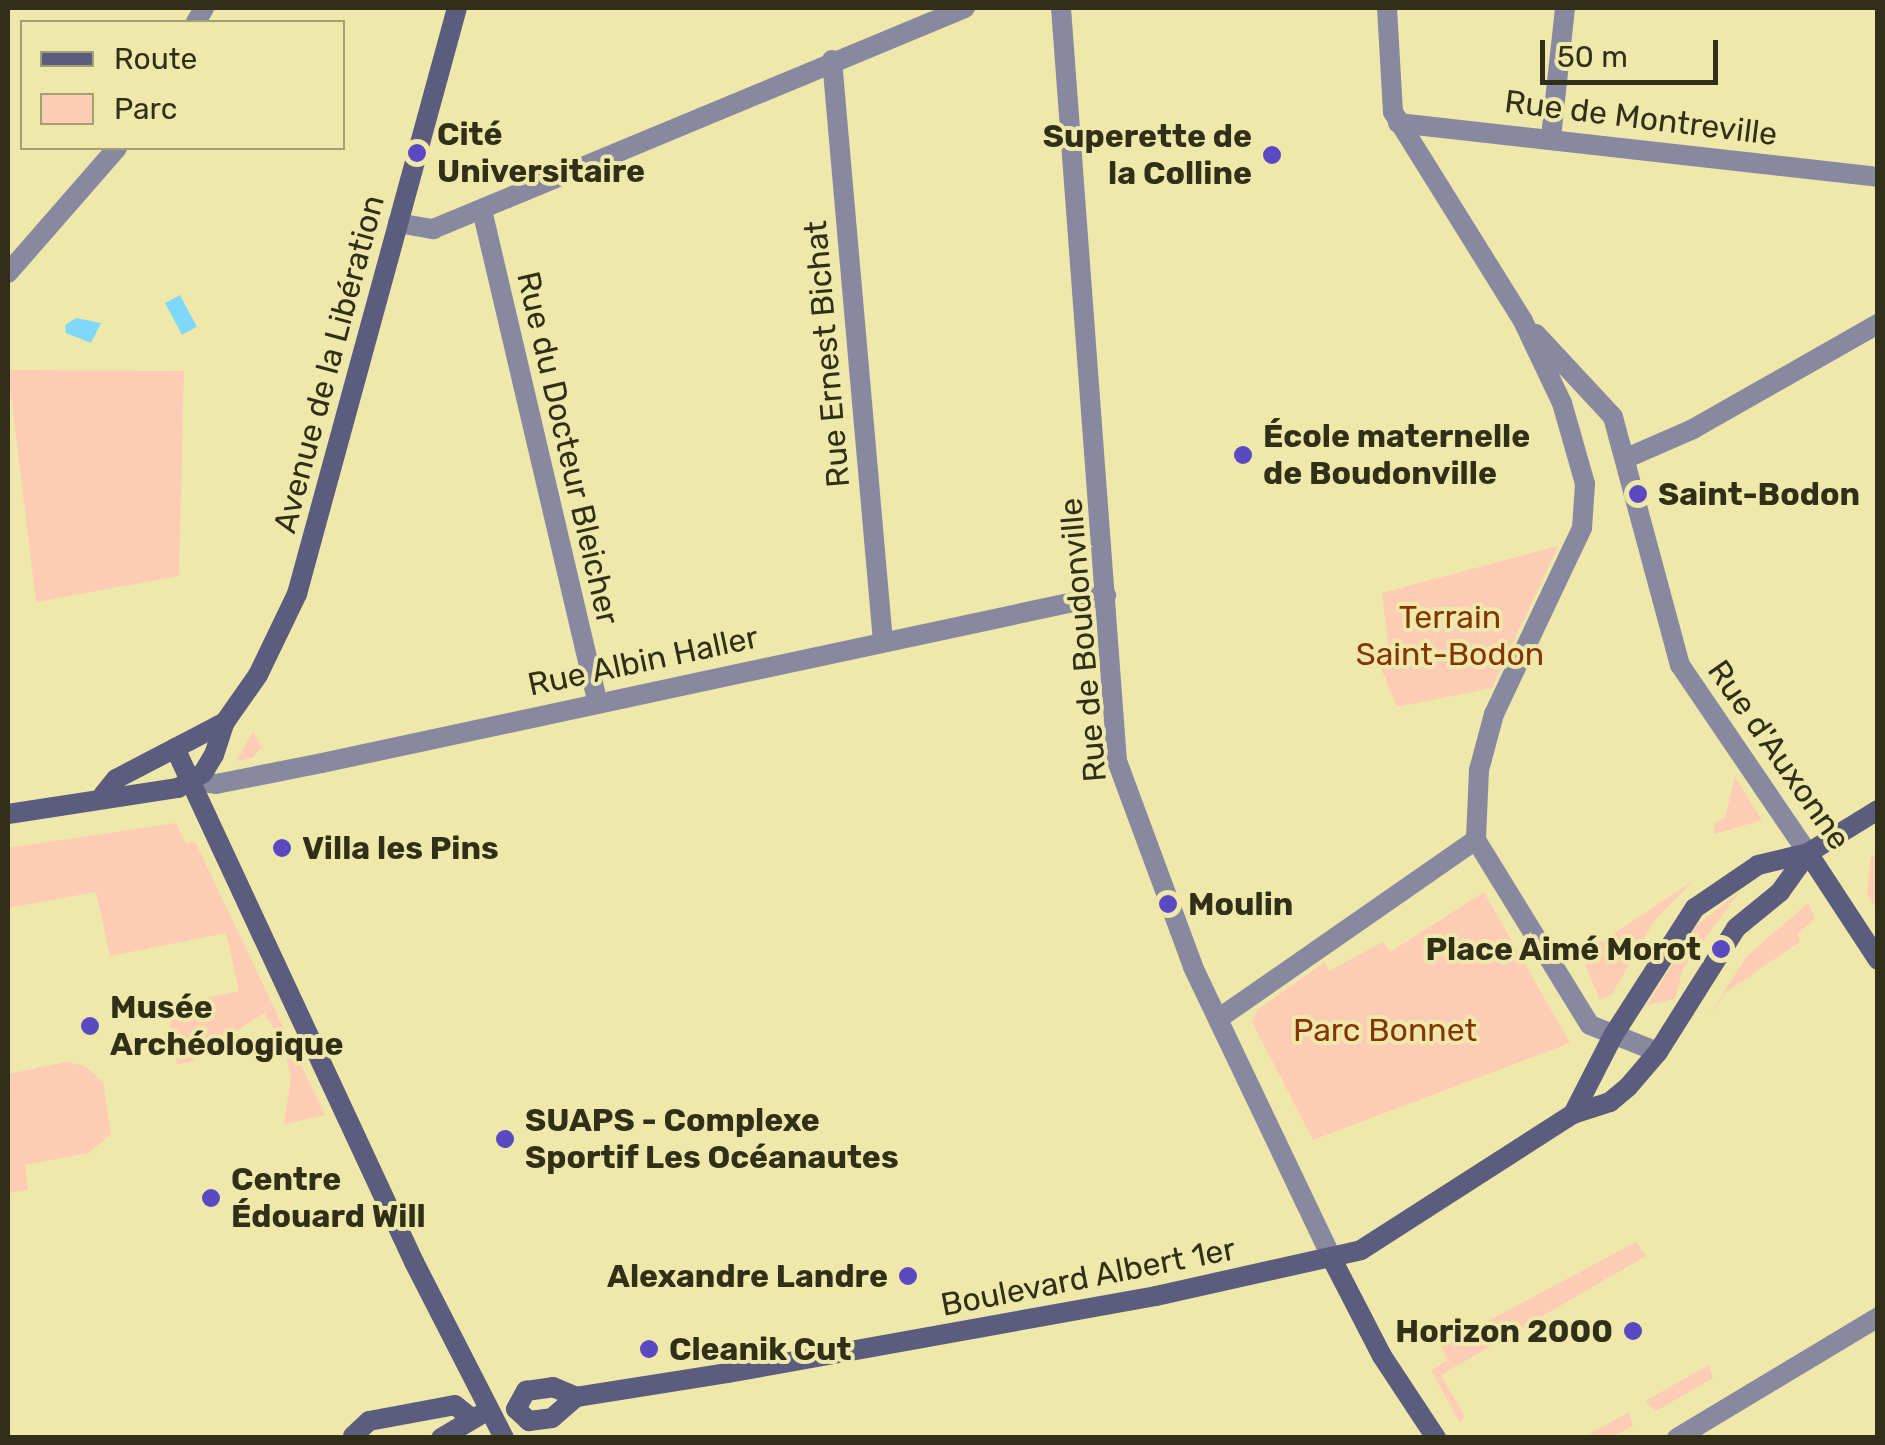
<!DOCTYPE html>
<html>
<head>
<meta charset="utf-8">
<style>
  body { margin:0 }
  #map { position:relative; width:1885px; height:1445px; overflow:hidden; background:#eee9ab; font-family:Rubik,sans-serif }
  div>[style] { position:absolute }
  .green>* { inset:0; background:#fecbb4 }
  .water>* { inset:0; background:#7fd8f9; transform-origin:0 0 }
  .street>* { height:20px; margin:-10px; padding:0 10px; transform-origin:10px; border-radius:10px; background:#8888a1 }
  .secondary>* { height:20px; margin:-10px; padding:0 10px; transform-origin:10px; border-radius:10px; background:#5c5c7e }
  .dots>* { width:28px; height:28px; translate:-50% -50%; box-sizing:border-box; border:5px solid #eee9ab; border-radius:50% }
  span { translate:-50% -50%; white-space:nowrap; text-align:center; line-height:1.15; -webkit-text-stroke:8px #eee9ab; paint-order:stroke }
  .street-label { font-size:32px; color:#312f17 }
  .poi-label { font-size:32px; color:#312f17; font-weight:700 }
  .left { translate:0 -50%; text-align:left }
  .right { translate:-100% -50%; text-align:right }
  .park-label { font-size:32px; color:#843405 }
  .frame { position:absolute; inset:0; border:10px solid #312f17; pointer-events:none }
  .legend { position:absolute; left:20px; top:20px; width:325px; height:130px; box-sizing:border-box; background:#eee9ab; border:2px solid #a29f70; margin:0; padding:12px 18px; list-style:none; font-size:30px; color:#312f17 }
  .legend li { display:flex; align-items:center; gap:20px; height:50px }
  .legend b { width:50px; border:2px solid #a29f70 }
  .scale { position:absolute; left:1540px; top:40px; width:178px; height:45px; box-sizing:border-box; border:5px solid #312f17; border-top:0; padding-left:12px; font-size:30px; line-height:35px; white-space:nowrap; color:#312f17; -webkit-text-stroke:8px #eee9ab; paint-order:stroke }
</style>
</head>
<body>
<div id="map">
  <div class="green">
    <div style="clip-path:polygon(8px 370px,184px 371px,179px 576px,36px 602px)"></div>
    <div style="clip-path:polygon(1558px 546px,1492px 688px,1397px 707px,1373px 649px,1388px 643px,1382px 593px)"></div>
    <div style="clip-path:polygon(253px 732px,262px 747px,252px 758px,236px 761px)"></div>
    <div style="clip-path:polygon(1735px 777px,1762px 820px,1715px 834px,1714px 824px,1725px 817px)"></div>
    <div style="clip-path:polygon(176px 823px,186px 844px,195px 841px,325px 1115px,284px 1124px,291px 1076px,281px 1039px,264px 1013px,191px 1062px,177px 1064px,167px 1006px,239px 991px,226px 933px,110px 956px,96px 892px,8px 908px,8px 848px)"></div>
    <div style="clip-path:polygon(1877px 854px,1877px 910px,1867px 894px,1871px 857px)"></div>
    <div style="clip-path:polygon(1694px 880px,1654px 921px,1612px 994px,1600px 1000px,1584px 962px,1591px 942px,1603px 941px)"></div>
    <div style="clip-path:polygon(1484px 892px,1570px 1043px,1313px 1140px,1252px 1022px,1257px 1010px,1325px 962px,1329px 971px,1383px 942px,1390px 952px)"></div>
    <div style="clip-path:polygon(1739px 892px,1683px 969px,1675px 999px,1647px 1005px,1696px 926px)"></div>
    <div style="clip-path:polygon(1808px 903px,1815px 918px,1798px 934px,1800px 942px,1725px 993px,1706px 1020px,1747px 956px)"></div>
    <div style="clip-path:polygon(67px 1062px,85px 1066px,103px 1082px,111px 1134px,89px 1153px,25px 1165px,28px 1190px,8px 1193px,8px 1074px)"></div>
    <div style="clip-path:polygon(1636px 1242px,1646px 1256px,1441px 1375px,1465px 1417px,1460px 1423px,1431px 1370px,1448px 1360px,1441px 1346px)"></div>
    <div style="clip-path:polygon(1709px 1365px,1713px 1378px,1656px 1411px,1645px 1401px)"></div>
    <div style="clip-path:polygon(1629px 1412px,1633px 1426px,1612px 1437px,1584px 1437px)"></div>
  </div>
  <div class="water">
    <div style="left:180px;top:295px;width:36px;height:17px;rotate:62deg"></div>
    <div style="clip-path:polygon(76px 318px,101px 323px,91px 343px,66px 333px,65px 325px)"></div>
  </div>
  <div class="street">
    <div style="left:1061px;top:8px;width:755px;rotate:85.75deg"></div>
    <div style="left:1117px;top:761px;width:220px;rotate:69.7deg"></div>
    <div style="left:1193px;top:967px;width:326px;rotate:64.5deg"></div>
    <div style="left:1387px;top:8px;width:104px;rotate:86.7deg"></div>
    <div style="left:1393px;top:112px;width:246px;rotate:58.1deg"></div>
    <div style="left:1523px;top:321px;width:91px;rotate:64.6deg"></div>
    <div style="left:1562px;top:403px;width:84px;rotate:74.1deg"></div>
    <div style="left:1585px;top:484px;width:44px;rotate:93.9deg"></div>
    <div style="left:1582px;top:528px;width:206px;rotate:115.3deg"></div>
    <div style="left:1494px;top:714px;width:58px;rotate:105deg"></div>
    <div style="left:1479px;top:770px;width:70px;rotate:92.5deg"></div>
    <div style="left:1476px;top:840px;width:217px;rotate:58.4deg"></div>
    <div style="left:1590px;top:1025px;width:73px;rotate:21.7deg"></div>
    <div style="left:196px;top:22px;width:16px;rotate:-60deg"></div>
    <div style="left:832px;top:60px;width:584px;rotate:84.99deg"></div>
    <div style="left:1398px;top:123px;width:483px;rotate:6.4deg"></div>
    <div style="left:1551px;top:137px;width:130px;rotate:-83.8deg"></div>
    <div style="left:482px;top:210px;width:503px;rotate:76.79deg"></div>
    <div style="left:398px;top:223px;width:36px;rotate:10deg"></div>
    <div style="left:433px;top:229px;width:576px;rotate:-22.56deg"></div>
    <div style="left:8px;top:273px;width:166px;rotate:-48.9deg"></div>
    <div style="left:1536px;top:334px;width:113px;rotate:47.1deg"></div>
    <div style="left:1613px;top:417px;width:257px;rotate:74.9deg"></div>
    <div style="left:1680px;top:665px;width:227px;rotate:55.8deg"></div>
    <div style="left:1629px;top:457px;width:70px;rotate:-23.6deg"></div>
    <div style="left:1693px;top:429px;width:213px;rotate:-29.6deg"></div>
    <div style="left:193px;top:781px;width:23px;rotate:7deg"></div>
    <div style="left:216px;top:784px;width:108px;rotate:-11.2deg"></div>
    <div style="left:322px;top:763px;width:802px;rotate:-12.09deg"></div>
    <div style="left:1218px;top:1019px;width:314px;rotate:-34.8deg"></div>
    <div style="left:1677px;top:1438px;width:235px;rotate:-31deg"></div>
  </div>
  <div class="secondary">
    <div style="left:175px;top:748px;width:567px;rotate:65.06deg"></div>
    <div style="left:414px;top:1262px;width:198px;rotate:62.9deg"></div>
    <div style="left:103px;top:795px;width:21px;rotate:-51deg"></div>
    <div style="left:116px;top:779px;width:123px;rotate:-27.6deg"></div>
    <div style="left:8px;top:814px;width:172px;rotate:-8.7deg"></div>
    <div style="left:178px;top:788px;width:29px;rotate:-31deg"></div>
    <div style="left:203px;top:773px;width:21px;rotate:-59deg"></div>
    <div style="left:214px;top:755px;width:35px;rotate:-72deg"></div>
    <div style="left:225px;top:722px;width:57px;rotate:-54.9deg"></div>
    <div style="left:258px;top:675px;width:90px;rotate:-64.3deg"></div>
    <div style="left:297px;top:594px;width:607px;rotate:-74.73deg"></div>
    <div style="left:1808px;top:853px;width:128px;rotate:56.8deg"></div>
    <div style="left:1573px;top:1114px;width:90px;rotate:-62.9deg"></div>
    <div style="left:1614px;top:1034px;width:150px;rotate:-57.3deg"></div>
    <div style="left:1695px;top:908px;width:76px;rotate:-34.3deg"></div>
    <div style="left:1758px;top:865px;width:51px;rotate:-13.5deg"></div>
    <div style="left:1808px;top:853px;width:82px;rotate:-31.6deg"></div>
    <div style="left:1333px;top:1261px;width:107px;rotate:62.7deg"></div>
    <div style="left:1382px;top:1356px;width:98px;rotate:56.6deg"></div>
    <div style="left:516px;top:1409px;width:21px;rotate:-61deg"></div>
    <div style="left:526px;top:1391px;width:27px;rotate:-8deg"></div>
    <div style="left:553px;top:1387px;width:25px;rotate:23deg"></div>
    <div style="left:576px;top:1397px;width:154px;rotate:-9deg"></div>
    <div style="left:728px;top:1373px;width:435px;rotate:-10.2deg"></div>
    <div style="left:1156px;top:1296px;width:210px;rotate:-12.6deg"></div>
    <div style="left:1361px;top:1250px;width:252px;rotate:-32.7deg"></div>
    <div style="left:1573px;top:1114px;width:39px;rotate:-18deg"></div>
    <div style="left:1610px;top:1102px;width:23px;rotate:-40deg"></div>
    <div style="left:1628px;top:1087px;width:46px;rotate:-49.4deg"></div>
    <div style="left:1658px;top:1052px;width:146px;rotate:-57.8deg"></div>
    <div style="left:1736px;top:928px;width:57px;rotate:-39.3deg"></div>
    <div style="left:1780px;top:892px;width:48px;rotate:-54.3deg"></div>
    <div style="left:516px;top:1409px;width:18px;rotate:43deg"></div>
    <div style="left:529px;top:1421px;width:23px;rotate:-7deg"></div>
    <div style="left:552px;top:1418px;width:32px;rotate:-41deg"></div>
    <div style="left:353px;top:1436px;width:22px;rotate:-43deg"></div>
    <div style="left:369px;top:1421px;width:87px;rotate:-10.5deg"></div>
    <div style="left:455px;top:1405px;width:19px;rotate:39deg"></div>
    <div style="left:441px;top:1438px;width:45px;rotate:-30.5deg"></div>
  </div>
  <div class="dots">
    <div style="left:417px;top:153px;background:#5b49c1"></div>
    <div style="left:1272px;top:155px;background:#5b49c1"></div>
    <div style="left:1243px;top:455px;background:#5b49c1"></div>
    <div style="left:1638px;top:494px;background:#5b49c1"></div>
    <div style="left:282px;top:848px;background:#5b49c1"></div>
    <div style="left:1168px;top:904px;background:#5b49c1"></div>
    <div style="left:1721px;top:949px;background:#5b49c1"></div>
    <div style="left:90px;top:1026px;background:#5b49c1"></div>
    <div style="left:505px;top:1139px;background:#5b49c1"></div>
    <div style="left:211px;top:1198px;background:#5b49c1"></div>
    <div style="left:908px;top:1276px;background:#5b49c1"></div>
    <div style="left:1633px;top:1331px;background:#5b49c1"></div>
    <div style="left:649px;top:1349px;background:#5b49c1"></div>
  </div>
  <div class="street-label">
    <span style="left:1641px;top:118px;rotate:7deg">Rue de Montreville</span>
    <span style="left:827px;top:354px;rotate:-95deg">Rue Ernest Bichat</span>
    <span style="left:329px;top:364px;rotate:-75deg">Avenue de la Libération</span>
    <span style="left:568px;top:448px;rotate:77deg">Rue du Docteur Bleicher</span>
    <span style="left:1083px;top:640px;rotate:-95deg">Rue de Boudonville</span>
    <span style="left:643px;top:661px;rotate:-12deg">Rue Albin Haller</span>
    <span style="left:1779px;top:755px;rotate:55deg">Rue d'Auxonne</span>
    <span style="left:1088px;top:1277px;rotate:-11deg">Boulevard Albert 1er</span>
  </div>
  <div class="poi-label">
    <span class="left" style="left:437px;top:153px">Cité<br>Universitaire</span>
    <span class="right" style="left:1252px;top:155px">Superette de<br>la Colline</span>
    <span class="left" style="left:1263px;top:455px">École maternelle<br>de Boudonville</span>
    <span class="left" style="left:1658px;top:494px">Saint-Bodon</span>
    <span class="left" style="left:302px;top:848px">Villa les Pins</span>
    <span class="left" style="left:1188px;top:904px">Moulin</span>
    <span class="right" style="left:1701px;top:949px">Place Aimé Morot</span>
    <span class="left" style="left:110px;top:1026px">Musée<br>Archéologique</span>
    <span class="left" style="left:525px;top:1139px">SUAPS - Complexe<br>Sportif Les Océanautes</span>
    <span class="left" style="left:231px;top:1198px">Centre<br>Édouard Will</span>
    <span class="right" style="left:888px;top:1276px">Alexandre Landre</span>
    <span class="right" style="left:1613px;top:1331px">Horizon 2000</span>
    <span class="left" style="left:669px;top:1349px">Cleanik Cut</span>
  </div>
  <div class="park-label">
    <span style="left:1450px;top:636px">Terrain<br>Saint-Bodon</span>
    <span style="left:1385px;top:1030px">Parc Bonnet</span>
  </div>
  <div class="frame"></div>
  <ul class="legend">
  <li><b style="height:12px;background:#5c5c7e"></b>Route</li>
  <li><b style="height:28px;background:#fecbb4"></b>Parc</li>
  </ul>
  <div class="scale">50 m</div>
</div>
</body>
</html>
